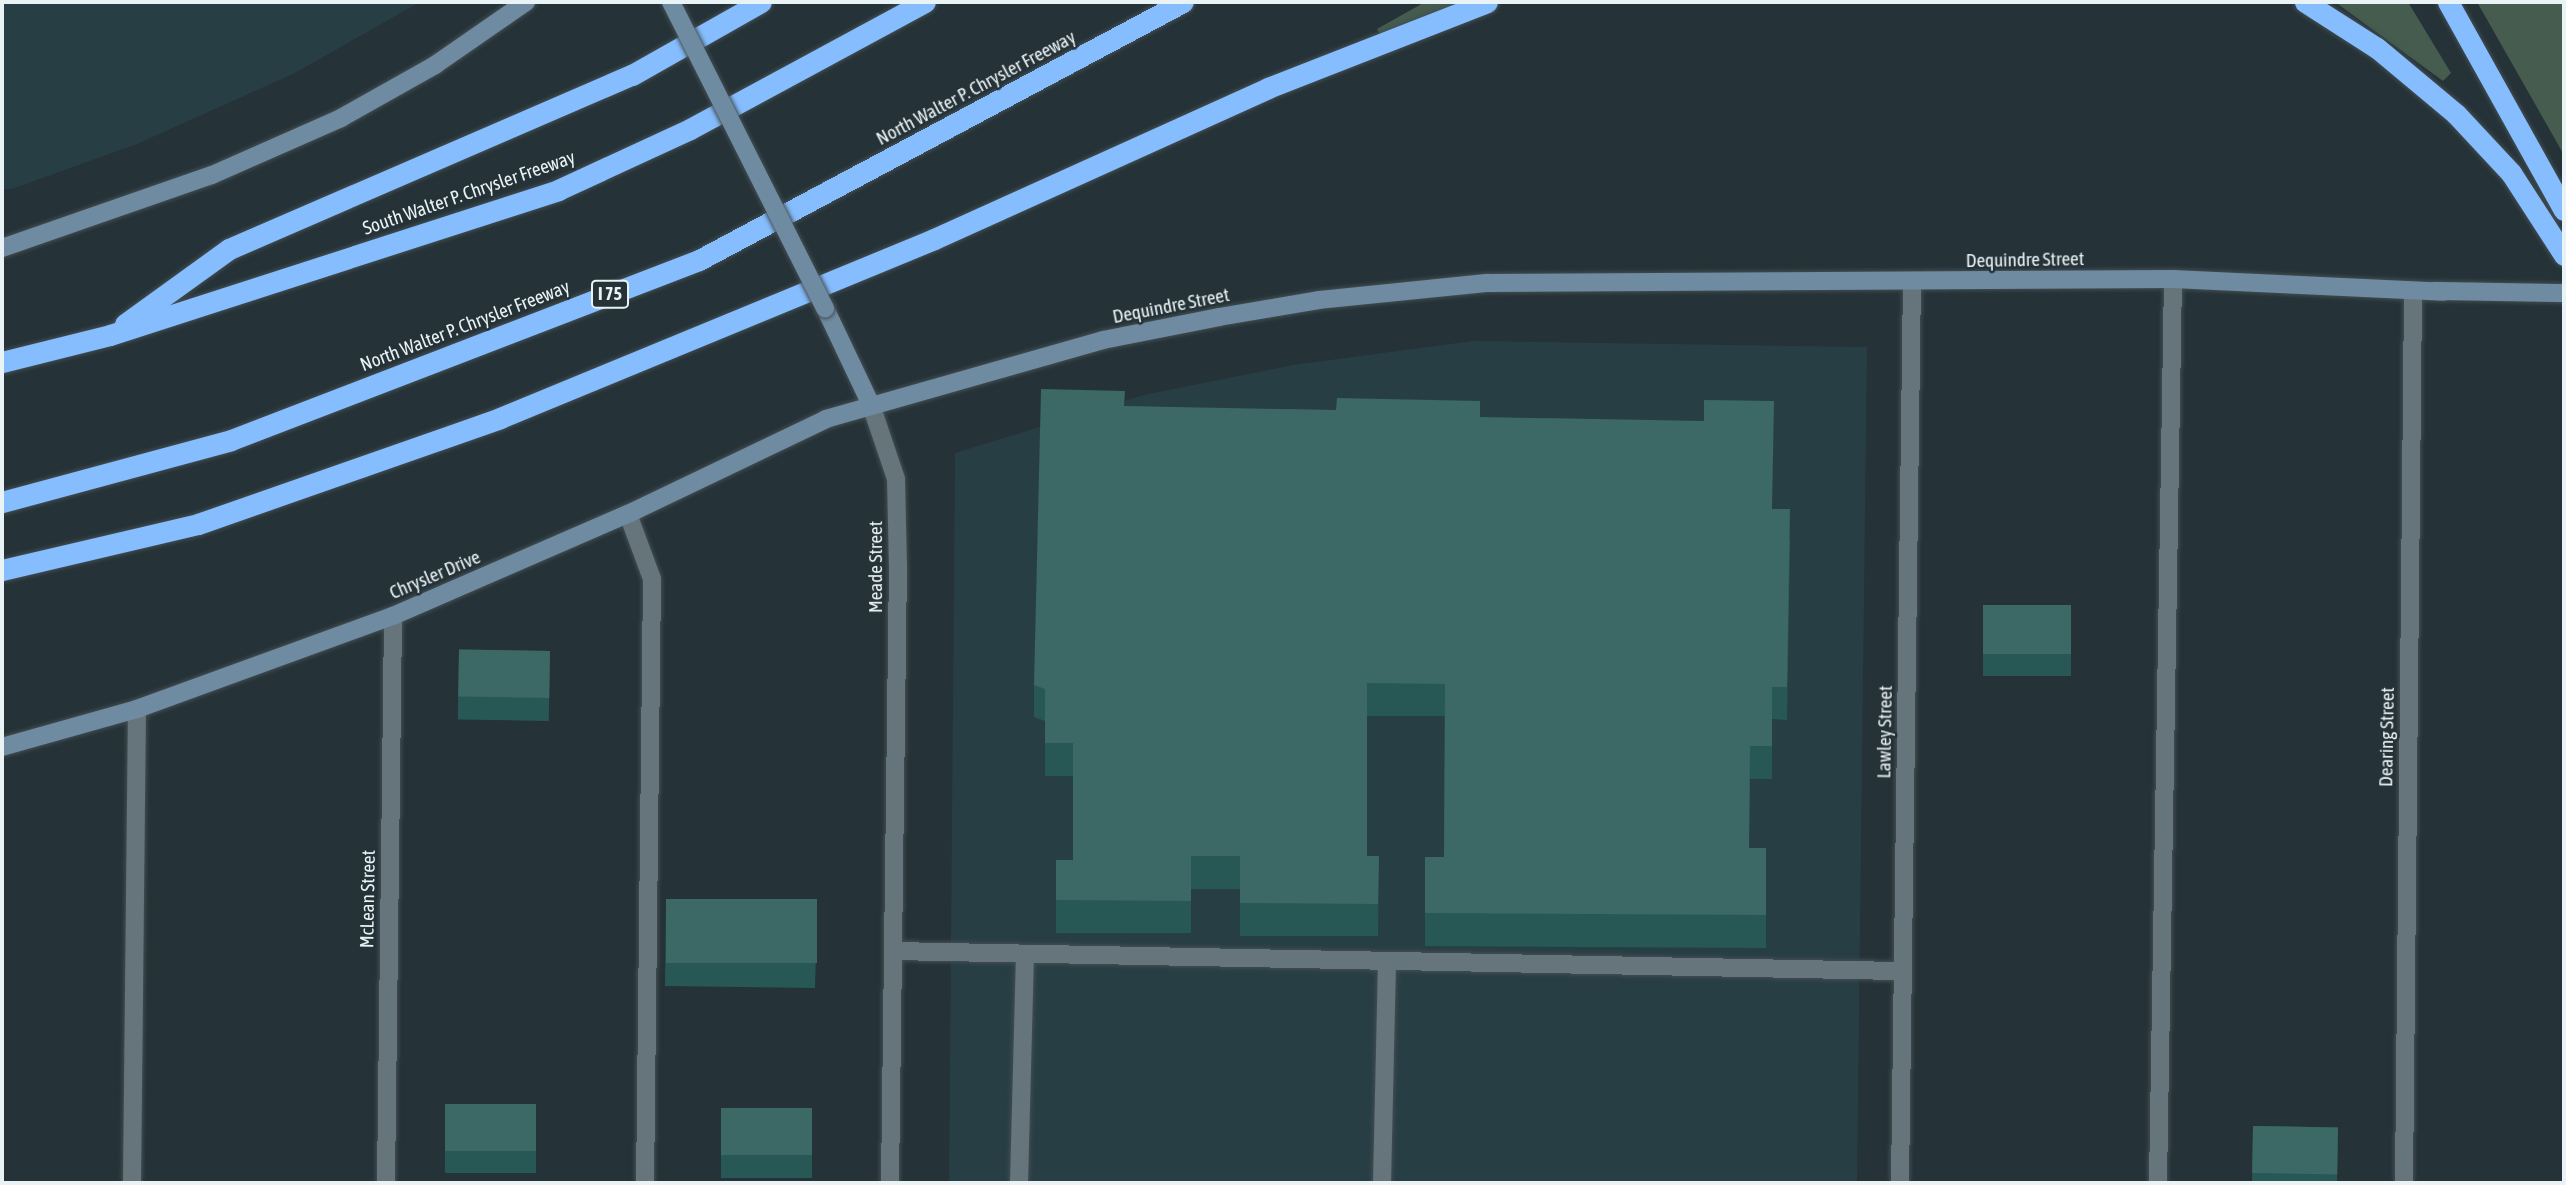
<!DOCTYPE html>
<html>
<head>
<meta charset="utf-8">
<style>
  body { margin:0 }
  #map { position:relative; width:2566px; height:1185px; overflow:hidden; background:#253237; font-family:"Asap Condensed",sans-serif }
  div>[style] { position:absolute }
  .built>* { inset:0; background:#283e45 }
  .green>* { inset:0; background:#455c4f }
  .roads { filter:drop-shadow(0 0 2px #424e52) drop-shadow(0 0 2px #424e52) }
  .lane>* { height:18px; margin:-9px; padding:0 9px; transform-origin:9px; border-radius:9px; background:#66757b }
  .street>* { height:18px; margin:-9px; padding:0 9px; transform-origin:9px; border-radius:9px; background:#66757b }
  .secondary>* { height:18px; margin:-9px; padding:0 9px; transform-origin:9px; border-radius:9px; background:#6f8ba2 }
  .highway>* { height:21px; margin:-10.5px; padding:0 10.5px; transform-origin:10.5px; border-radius:10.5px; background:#85bdfe }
  .bridges { filter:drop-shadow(0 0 2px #424e52) drop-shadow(0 0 2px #424e52) }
  .secondary-bridge>* { height:18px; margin:-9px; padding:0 9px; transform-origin:9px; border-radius:9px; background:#6f8ba2 }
  .wall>* { inset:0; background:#275855; transform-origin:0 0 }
  .building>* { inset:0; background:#3c6866; transform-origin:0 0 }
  span { translate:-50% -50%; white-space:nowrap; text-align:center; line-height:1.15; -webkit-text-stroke:5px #253237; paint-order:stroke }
  .shield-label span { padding:2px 5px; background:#253237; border:2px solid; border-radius:5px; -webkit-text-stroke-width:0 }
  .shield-label { font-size:18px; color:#e9f2f5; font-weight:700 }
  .street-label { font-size:19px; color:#e9f2f5 }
  .frame { position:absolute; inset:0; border:4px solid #e9f2f5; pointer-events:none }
</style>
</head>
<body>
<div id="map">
  <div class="built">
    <div style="clip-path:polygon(2px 2px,420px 2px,295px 73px,137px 144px,12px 189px,2px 189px)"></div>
    <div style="clip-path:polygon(1473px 341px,1867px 347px,1857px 1183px,949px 1183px,955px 453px,1144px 395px,1293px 365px)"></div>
  </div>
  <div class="green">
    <div style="clip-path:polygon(1425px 2px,1470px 2px,1383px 39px,1377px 29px)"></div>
    <div style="clip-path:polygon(2335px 2px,2408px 2px,2451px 73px,2443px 81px)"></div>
    <div style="clip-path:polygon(2477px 2px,2564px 2px,2564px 155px)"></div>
  </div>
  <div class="roads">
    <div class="lane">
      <div style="left:628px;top:514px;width:69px;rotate:69.7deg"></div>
      <div style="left:652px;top:579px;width:604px;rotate:90.66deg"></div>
      <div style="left:893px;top:951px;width:1009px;rotate:1.14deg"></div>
      <div style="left:132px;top:1183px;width:474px;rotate:-89.4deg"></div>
      <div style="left:1019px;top:1183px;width:229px;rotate:-88.5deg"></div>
      <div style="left:1382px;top:1183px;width:222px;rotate:-88.7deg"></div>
      <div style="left:2158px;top:1183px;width:904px;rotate:-89.05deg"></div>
    </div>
    <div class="street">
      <div style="left:871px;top:405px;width:78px;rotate:71.3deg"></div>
      <div style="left:896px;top:479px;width:85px;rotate:88.7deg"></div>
      <div style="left:898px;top:564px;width:619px;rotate:90.74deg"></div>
      <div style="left:386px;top:1183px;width:567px;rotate:-89.29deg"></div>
      <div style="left:1900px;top:1183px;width:901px;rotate:-89.24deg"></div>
      <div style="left:2404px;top:1183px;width:892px;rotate:-89.42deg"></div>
    </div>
    <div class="secondary">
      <div style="left:2px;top:248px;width:222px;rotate:-19.2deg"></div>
      <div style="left:212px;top:175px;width:141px;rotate:-23.8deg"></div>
      <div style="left:341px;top:118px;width:108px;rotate:-29.4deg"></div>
      <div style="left:435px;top:65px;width:111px;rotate:-34.7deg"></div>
      <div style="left:2435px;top:291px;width:129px;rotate:0.9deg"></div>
      <div style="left:825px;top:308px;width:107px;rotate:64.6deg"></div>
      <div style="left:2px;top:747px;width:140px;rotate:-15.7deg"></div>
      <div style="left:137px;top:709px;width:272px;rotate:-20deg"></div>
      <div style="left:393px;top:616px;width:256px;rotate:-23.5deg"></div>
      <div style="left:628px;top:514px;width:220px;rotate:-25.6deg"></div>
      <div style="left:826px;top:419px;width:288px;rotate:-15.9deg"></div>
      <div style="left:1103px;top:340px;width:118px;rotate:-11.2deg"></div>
      <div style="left:1219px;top:317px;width:101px;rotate:-9.6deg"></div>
      <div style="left:1319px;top:300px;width:169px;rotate:-5.8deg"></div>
      <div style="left:1487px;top:283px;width:686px;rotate:-0.33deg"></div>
      <div style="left:2173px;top:279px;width:271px;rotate:2.7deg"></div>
    </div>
    <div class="highway">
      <div style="left:2305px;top:2px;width:85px;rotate:32.6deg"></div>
      <div style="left:2377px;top:48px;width:103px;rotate:39.9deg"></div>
      <div style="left:2456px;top:114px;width:81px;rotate:47deg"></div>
      <div style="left:2511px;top:173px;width:98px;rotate:57.1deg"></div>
      <div style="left:2448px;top:2px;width:238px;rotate:60.9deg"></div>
      <div style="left:125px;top:324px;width:128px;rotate:-35.8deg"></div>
      <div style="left:229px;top:249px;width:439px;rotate:-23.4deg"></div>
      <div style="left:632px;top:75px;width:148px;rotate:-29.5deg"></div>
      <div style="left:2px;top:362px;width:111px;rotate:-14deg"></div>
      <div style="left:110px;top:335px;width:471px;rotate:-17.9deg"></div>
      <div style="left:558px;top:190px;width:145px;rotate:-24.8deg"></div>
      <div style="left:690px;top:129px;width:267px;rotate:-28.4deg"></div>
      <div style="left:2px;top:502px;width:237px;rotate:-15.1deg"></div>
      <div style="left:231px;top:440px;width:501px;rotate:-21.04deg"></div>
      <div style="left:699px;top:260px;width:548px;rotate:-28.06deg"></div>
      <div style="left:2px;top:570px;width:201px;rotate:-13.2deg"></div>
      <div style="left:198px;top:524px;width:320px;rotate:-19.3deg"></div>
      <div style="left:500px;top:418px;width:469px;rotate:-22.4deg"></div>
      <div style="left:934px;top:239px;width:367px;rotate:-24.3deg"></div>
      <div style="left:1268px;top:88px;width:235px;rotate:-21.4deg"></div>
    </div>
  </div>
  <div class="bridges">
    <div class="secondary-bridge">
      <div style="left:671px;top:2px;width:343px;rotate:63.3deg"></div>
    </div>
  </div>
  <div class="wall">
    <div style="clip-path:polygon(1125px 406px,1480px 417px,1773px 509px,1790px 541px,1787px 720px,1772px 719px,1772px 779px,1750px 779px,1749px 848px,1766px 848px,1766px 948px,1425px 946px,1425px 857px,1444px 857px,1445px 716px,1367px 716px,1367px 856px,1379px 856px,1378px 936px,1240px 936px,1240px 889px,1191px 889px,1191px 933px,1056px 933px,1056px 860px,1073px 860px,1073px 776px,1045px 776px,1045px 721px,1034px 717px,1034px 685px)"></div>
    <div style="left:1983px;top:605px;width:88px;height:71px"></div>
    <div style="left:550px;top:651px;width:70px;height:91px;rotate:91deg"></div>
    <div style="clip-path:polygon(666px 899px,817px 923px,815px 988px,665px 986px)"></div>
    <div style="left:445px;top:1104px;width:91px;height:69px"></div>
    <div style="left:721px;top:1108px;width:91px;height:70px"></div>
    <div style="left:2253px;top:1126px;width:85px;height:57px;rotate:1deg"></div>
  </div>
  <div class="building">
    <div style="clip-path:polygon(1041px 389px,1125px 391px,1124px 406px,1336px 410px,1337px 398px,1480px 401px,1480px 417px,1704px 421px,1704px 400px,1774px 401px,1772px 509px,1790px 509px,1787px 687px,1772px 687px,1772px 746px,1750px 746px,1749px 848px,1766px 848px,1766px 915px,1425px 913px,1425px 857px,1444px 857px,1445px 684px,1367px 683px,1367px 856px,1379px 856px,1378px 904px,1240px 903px,1240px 856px,1191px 856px,1191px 901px,1056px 900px,1056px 860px,1073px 860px,1073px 743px,1045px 743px,1045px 689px,1034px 685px)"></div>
    <div style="left:1983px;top:605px;width:88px;height:49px"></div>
    <div style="left:550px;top:651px;width:47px;height:91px;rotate:91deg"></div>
    <div style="left:666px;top:899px;width:151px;height:64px"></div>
    <div style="left:445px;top:1104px;width:91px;height:47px"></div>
    <div style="left:721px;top:1108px;width:91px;height:47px"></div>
    <div style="left:2253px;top:1126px;width:85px;height:47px;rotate:1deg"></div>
  </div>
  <div class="shield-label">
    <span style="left:610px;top:294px">I 75</span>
  </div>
  <div class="street-label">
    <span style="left:976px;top:88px;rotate:-28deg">North Walter P. Chrysler Freeway</span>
    <span style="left:469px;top:193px;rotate:-19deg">South Walter P. Chrysler Freeway</span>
    <span style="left:2025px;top:260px;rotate:-1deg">Dequindre Street</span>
    <span style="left:1171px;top:306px;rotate:-11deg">Dequindre Street</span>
    <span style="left:465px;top:326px;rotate:-21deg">North Walter P. Chrysler Freeway</span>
    <span style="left:876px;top:567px;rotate:-90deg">Meade Street</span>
    <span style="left:435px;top:575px;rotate:-23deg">Chrysler Drive</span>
    <span style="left:1885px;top:732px;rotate:-89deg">Lawley Street</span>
    <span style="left:2387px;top:737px;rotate:-89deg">Dearing Street</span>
    <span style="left:368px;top:899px;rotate:-89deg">McLean Street</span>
  </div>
  <div class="frame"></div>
</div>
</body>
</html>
